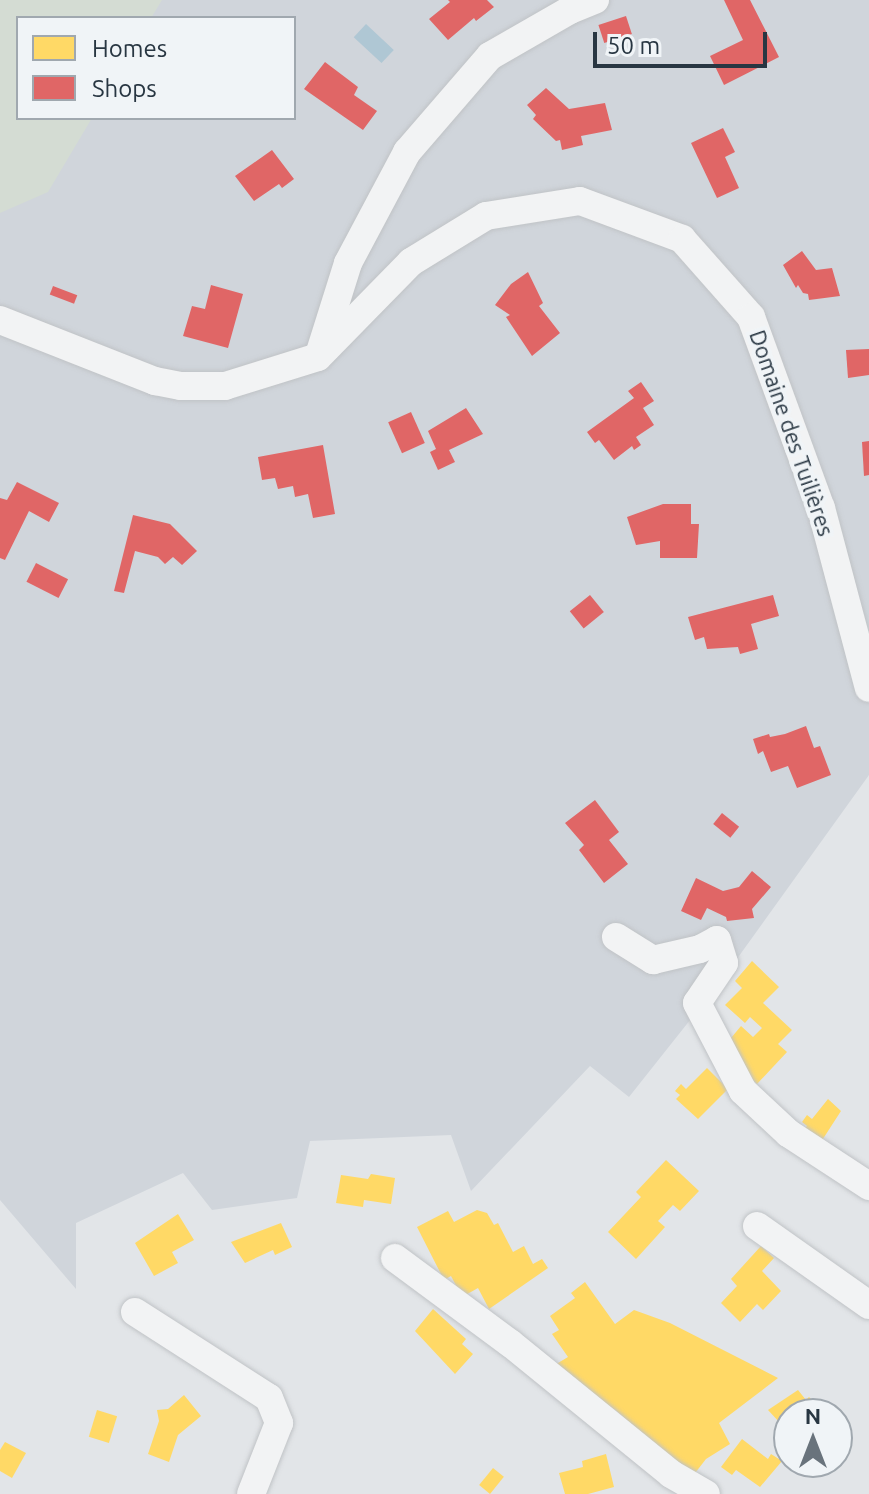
<!DOCTYPE html>
<html>
<head>
<meta charset="utf-8">
<style>
  body { margin:0 }
  #map { position:relative; width:869px; height:1494px; overflow:hidden; background:#e2e5e8; font-family:Ubuntu,sans-serif }
  div>[style] { position:absolute }
  .built>* { inset:0; background:#d0d5db }
  .green>* { inset:0; background:#d4dcd3 }
  .water>* { inset:0; background:#afc7d4; transform-origin:0 0 }
  .homes>* { inset:0; background:#ffd966; transform-origin:0 0 }
  .shops>* { inset:0; background:#e06666; transform-origin:0 0 }
  .roads { filter:drop-shadow(0 0 2px #c0c3c6) drop-shadow(0 0 2px #c0c3c6) }
  .minor>* { height:28px; margin:-14px; padding:0 14px; transform-origin:14px; border-radius:14px; background:#f2f3f4 }
  span { translate:-50% -50%; white-space:nowrap; text-align:center; line-height:1.15; -webkit-text-stroke:8px #f0f4f7; paint-order:stroke }
  .street-label { font-size:22px; color:#283642 }
  .legend { position:absolute; left:16px; top:16px; width:280px; height:104px; box-sizing:border-box; background:#f0f4f7; border:2px solid #a0a8af; margin:0; padding:10px 14px; list-style:none; font-size:24px; color:#283642 }
  .legend li { display:flex; align-items:center; gap:16px; height:40px }
  .legend b { width:40px; border:2px solid #a0a8af }
  .north { position:absolute; left:773px; top:1398px; width:80px; height:80px; box-sizing:border-box; background:#f0f4f7; border:2px solid #a0a8af; border-radius:50%; rotate:0deg; font-size:22px; font-weight:700; line-height:32px; text-align:center; color:#283642 }
  .north::after { content:''; display:block; margin:auto; width:28px; height:36px; background:#69737c; clip-path:polygon(50% 0,100% 100%,50% 72%,0 100%) }
  .scale { position:absolute; left:593px; top:32px; width:174px; height:36px; box-sizing:border-box; border:4px solid #283642; border-top:0; padding-left:10px; font-size:24px; line-height:28px; white-space:nowrap; color:#283642; -webkit-text-stroke:6px #f0f4f7; paint-order:stroke }
</style>
</head>
<body>
<div id="map">
  <div class="built">
    <div style="clip-path:polygon(evenodd,0 0,869px 0,869px 775px,721px 981px,629px 1097px,590px 1066px,471px 1191px,451px 1135px,310px 1141px,297px 1198px,212px 1210px,183px 1173px,76px 1223px,76px 1289px,0 1200px,0 0,18px 18px,294px 18px,294px 118px,18px 118px,18px 18px)"></div>
  </div>
  <div class="green">
    <div style="clip-path:polygon(0 0,162px 0,151px 18px,18px 18px,18px 118px,92px 118px,48px 192px,0 213px)"></div>
  </div>
  <div class="water">
    <div style="left:366px;top:24px;width:38px;height:18px;rotate:43deg"></div>
  </div>
  <div class="homes">
    <div style="clip-path:polygon(752px 961px,779px 987px,763px 1003px,792px 1030px,778px 1044px,787px 1052px,757px 1084px,737px 1065px,726px 1044px,741px 1026px,753px 1037px,762px 1028px,750px 1017px,745px 1023px,725px 1005px,742px 988px,735px 981px)"></div>
    <div style="clip-path:polygon(707px 1068px,728px 1089px,698px 1119px,676px 1099px,680px 1095px,675px 1091px,681px 1084px,686px 1089px)"></div>
    <div style="clip-path:polygon(828px 1099px,841px 1111px,819px 1145px,803px 1131px,807px 1126px,802px 1122px,807px 1115px,812px 1119px)"></div>
    <div style="clip-path:polygon(666px 1160px,699px 1191px,680px 1211px,673px 1205px,658px 1221px,665px 1227px,636px 1259px,608px 1232px,641px 1197px,636px 1192px)"></div>
    <div style="clip-path:polygon(371px 1174px,395px 1178px,391px 1204px,364px 1200px,363px 1207px,336px 1203px,341px 1175px,368px 1179px)"></div>
    <div style="clip-path:polygon(477px 1210px,487px 1213px,494px 1225px,498px 1223px,513px 1252px,524px 1246px,533px 1264px,542px 1259px,548px 1268px,489px 1309px,478px 1288px,462px 1297px,451px 1276px,444px 1280px,417px 1227px,448px 1211px,454px 1222px)"></div>
    <div style="clip-path:polygon(178px 1214px,194px 1240px,172px 1252px,178px 1263px,154px 1276px,135px 1243px)"></div>
    <div style="clip-path:polygon(281px 1223px,292px 1247px,275px 1255px,273px 1250px,245px 1263px,231px 1242px)"></div>
    <div style="clip-path:polygon(761px 1246px,774px 1258px,762px 1271px,781px 1291px,763px 1310px,757px 1304px,740px 1322px,721px 1303px,737px 1286px,731px 1279px)"></div>
    <div style="clip-path:polygon(585px 1282px,615px 1324px,634px 1310px,670px 1323px,778px 1378px,719px 1423px,730px 1444px,706px 1459px,692px 1477px,615px 1410px,572px 1388px,548px 1369px,568px 1357px,552px 1334px,559px 1330px,550px 1316px,575px 1298px,571px 1293px)"></div>
    <div style="clip-path:polygon(433px 1309px,466px 1339px,462px 1344px,473px 1354px,455px 1374px,415px 1331px)"></div>
    <div style="clip-path:polygon(798px 1390px,806px 1400px,809px 1397px,821px 1409px,827px 1405px,835px 1414px,789px 1414px,781px 1424px,768px 1410px)"></div>
    <div style="clip-path:polygon(184px 1395px,201px 1416px,178px 1435px,169px 1462px,148px 1454px,159px 1421px,157px 1410px,168px 1409px)"></div>
    <div style="left:97px;top:1410px;width:21px;height:28px;rotate:17deg"></div>
    <div style="clip-path:polygon(742px 1439px,768px 1459px,771px 1454px,782px 1461px,760px 1487px,736px 1470px,732px 1475px,721px 1467px)"></div>
    <div style="clip-path:polygon(5px 1442px,26px 1453px,12px 1478px,0 1471px,0 1450px)"></div>
    <div style="clip-path:polygon(606px 1454px,614px 1487px,588px 1494px,565px 1494px,559px 1473px,583px 1467px,582px 1461px)"></div>
    <div style="left:493px;top:1468px;width:14px;height:22px;rotate:39deg"></div>
  </div>
  <div class="shops">
    <div style="clip-path:polygon(448px 0,487px 0,494px 7px,476px 21px,474px 18px,448px 40px,429px 19px,450px 2px)"></div>
    <div style="clip-path:polygon(724px 0,750px 0,779px 57px,724px 85px,710px 56px,743px 40px)"></div>
    <div style="left:626px;top:16px;width:19px;height:29px;rotate:72deg"></div>
    <div style="clip-path:polygon(325px 62px,358px 87px,354px 95px,377px 111px,363px 130px,304px 89px)"></div>
    <div style="clip-path:polygon(546px 88px,569px 109px,605px 103px,612px 130px,581px 136px,583px 145px,562px 150px,560px 140px,556px 141px,533px 119px,536px 115px,527px 105px)"></div>
    <div style="clip-path:polygon(723px 128px,735px 152px,725px 157px,739px 188px,717px 198px,691px 143px)"></div>
    <div style="clip-path:polygon(272px 150px,294px 179px,282px 188px,279px 184px,254px 201px,235px 176px)"></div>
    <div style="clip-path:polygon(802px 251px,816px 270px,832px 268px,840px 296px,809px 300px,808px 294px,803px 293px,798px 285px,796px 288px,783px 265px)"></div>
    <div style="clip-path:polygon(528px 272px,543px 303px,539px 306px,560px 333px,532px 356px,506px 317px,510px 315px,495px 305px,511px 284px)"></div>
    <div style="clip-path:polygon(211px 285px,243px 294px,228px 348px,183px 336px,192px 306px,205px 309px)"></div>
    <div style="left:53px;top:286px;width:26px;height:9px;rotate:21deg"></div>
    <div style="clip-path:polygon(869px 349px,869px 375px,848px 378px,846px 350px)"></div>
    <div style="clip-path:polygon(641px 382px,654px 401px,643px 408px,654px 425px,636px 437px,641px 445px,634px 450px,632px 446px,614px 460px,599px 440px,595px 443px,587px 432px,634px 398px,628px 391px)"></div>
    <div style="clip-path:polygon(466px 408px,483px 434px,449px 450px,455px 462px,438px 470px,430px 452px,436px 449px,428px 431px)"></div>
    <div style="left:411px;top:412px;width:34px;height:25px;rotate:66deg"></div>
    <div style="clip-path:polygon(869px 441px,869px 475px,864px 476px,862px 442px)"></div>
    <div style="clip-path:polygon(323px 445px,335px 514px,313px 518px,308px 494px,295px 497px,293px 486px,278px 489px,275px 478px,262px 480px,258px 457px)"></div>
    <div style="clip-path:polygon(17px 482px,59px 503px,49px 522px,29px 511px,5px 560px,0 558px,0 498px,7px 500px)"></div>
    <div style="clip-path:polygon(663px 504px,691px 504px,691px 524px,699px 524px,697px 558px,660px 558px,660px 541px,636px 545px,627px 517px)"></div>
    <div style="clip-path:polygon(133px 515px,170px 524px,197px 551px,182px 565px,173px 557px,165px 564px,158px 557px,135px 551px,124px 593px,114px 591px)"></div>
    <div style="left:36px;top:563px;width:36px;height:21px;rotate:27deg"></div>
    <div style="left:590px;top:595px;width:22px;height:26px;rotate:51deg"></div>
    <div style="clip-path:polygon(773px 595px,779px 616px,751px 624px,758px 649px,740px 654px,738px 647px,707px 649px,704px 637px,695px 640px,688px 617px)"></div>
    <div style="clip-path:polygon(806px 726px,814px 748px,820px 746px,831px 775px,797px 788px,788px 766px,771px 772px,763px 751px,758px 754px,753px 739px,769px 734px,770px 737px,785px 734px)"></div>
    <div style="clip-path:polygon(595px 800px,619px 832px,609px 840px,628px 864px,604px 883px,579px 850px,584px 845px,565px 823px)"></div>
    <div style="left:722px;top:813px;width:22px;height:14px;rotate:39deg"></div>
    <div style="clip-path:polygon(752px 871px,771px 887px,752px 909px,754px 918px,727px 921px,726px 917px,707px 908px,701px 920px,681px 911px,696px 878px,723px 891px,739px 887px)"></div>
  </div>
  <div class="roads">
    <div class="minor">
      <div style="left:0;top:320px;width:167px;rotate:21.5deg"></div>
      <div style="left:155px;top:381px;width:26px;rotate:11deg"></div>
      <div style="left:181px;top:386px;width:44px"></div>
      <div style="left:225px;top:386px;width:97px;rotate:-17.3deg"></div>
      <div style="left:318px;top:357px;width:133px;rotate:-45.6deg"></div>
      <div style="left:411px;top:262px;width:88px;rotate:-31.5deg"></div>
      <div style="left:486px;top:216px;width:95px;rotate:-9.1deg"></div>
      <div style="left:580px;top:201px;width:109px;rotate:20.4deg"></div>
      <div style="left:682px;top:239px;width:104px;rotate:48.5deg"></div>
      <div style="left:751px;top:317px;width:203px;rotate:69.9deg"></div>
      <div style="left:821px;top:508px;width:186px;rotate:75.1deg"></div>
      <div style="left:320px;top:352px;width:93px;rotate:-72.5deg"></div>
      <div style="left:348px;top:263px;width:126px;rotate:-62deg"></div>
      <div style="left:407px;top:152px;width:127px;rotate:-49.2deg"></div>
      <div style="left:490px;top:56px;width:92px;rotate:-29.9deg"></div>
      <div style="left:570px;top:10px;width:27px;rotate:-22deg"></div>
      <div style="left:616px;top:937px;width:44px;rotate:31.9deg"></div>
      <div style="left:653px;top:960px;width:48px;rotate:-13.2deg"></div>
      <div style="left:700px;top:949px;width:19px;rotate:-28deg"></div>
      <div style="left:717px;top:940px;width:24px;rotate:73deg"></div>
      <div style="left:724px;top:963px;width:48px;rotate:124deg"></div>
      <div style="left:697px;top:1003px;width:99px;rotate:62.4deg"></div>
      <div style="left:743px;top:1091px;width:62px;rotate:43deg"></div>
      <div style="left:788px;top:1133px;width:97px;rotate:33.2deg"></div>
      <div style="left:757px;top:1226px;width:137px;rotate:35.2deg"></div>
      <div style="left:395px;top:1258px;width:143px;rotate:36.5deg"></div>
      <div style="left:510px;top:1343px;width:208px;rotate:39.1deg"></div>
      <div style="left:671px;top:1474px;width:40px;rotate:29.7deg"></div>
      <div style="left:135px;top:1312px;width:159px;rotate:32.7deg"></div>
      <div style="left:269px;top:1398px;width:27px;rotate:68deg"></div>
      <div style="left:279px;top:1423px;width:76px;rotate:111.5deg"></div>
    </div>
  </div>
  <div class="street-label">
    <span style="left:792px;top:433px;rotate:71deg">Domaine des Tuilières</span>
  </div>
  <ul class="legend">
  <li><b style="height:22px;background:#ffd966"></b>Homes</li>
  <li><b style="height:22px;background:#e06666"></b>Shops</li>
  </ul>
  <div class="north">N</div>
  <div class="scale">50 m</div>
</div>
</body>
</html>
